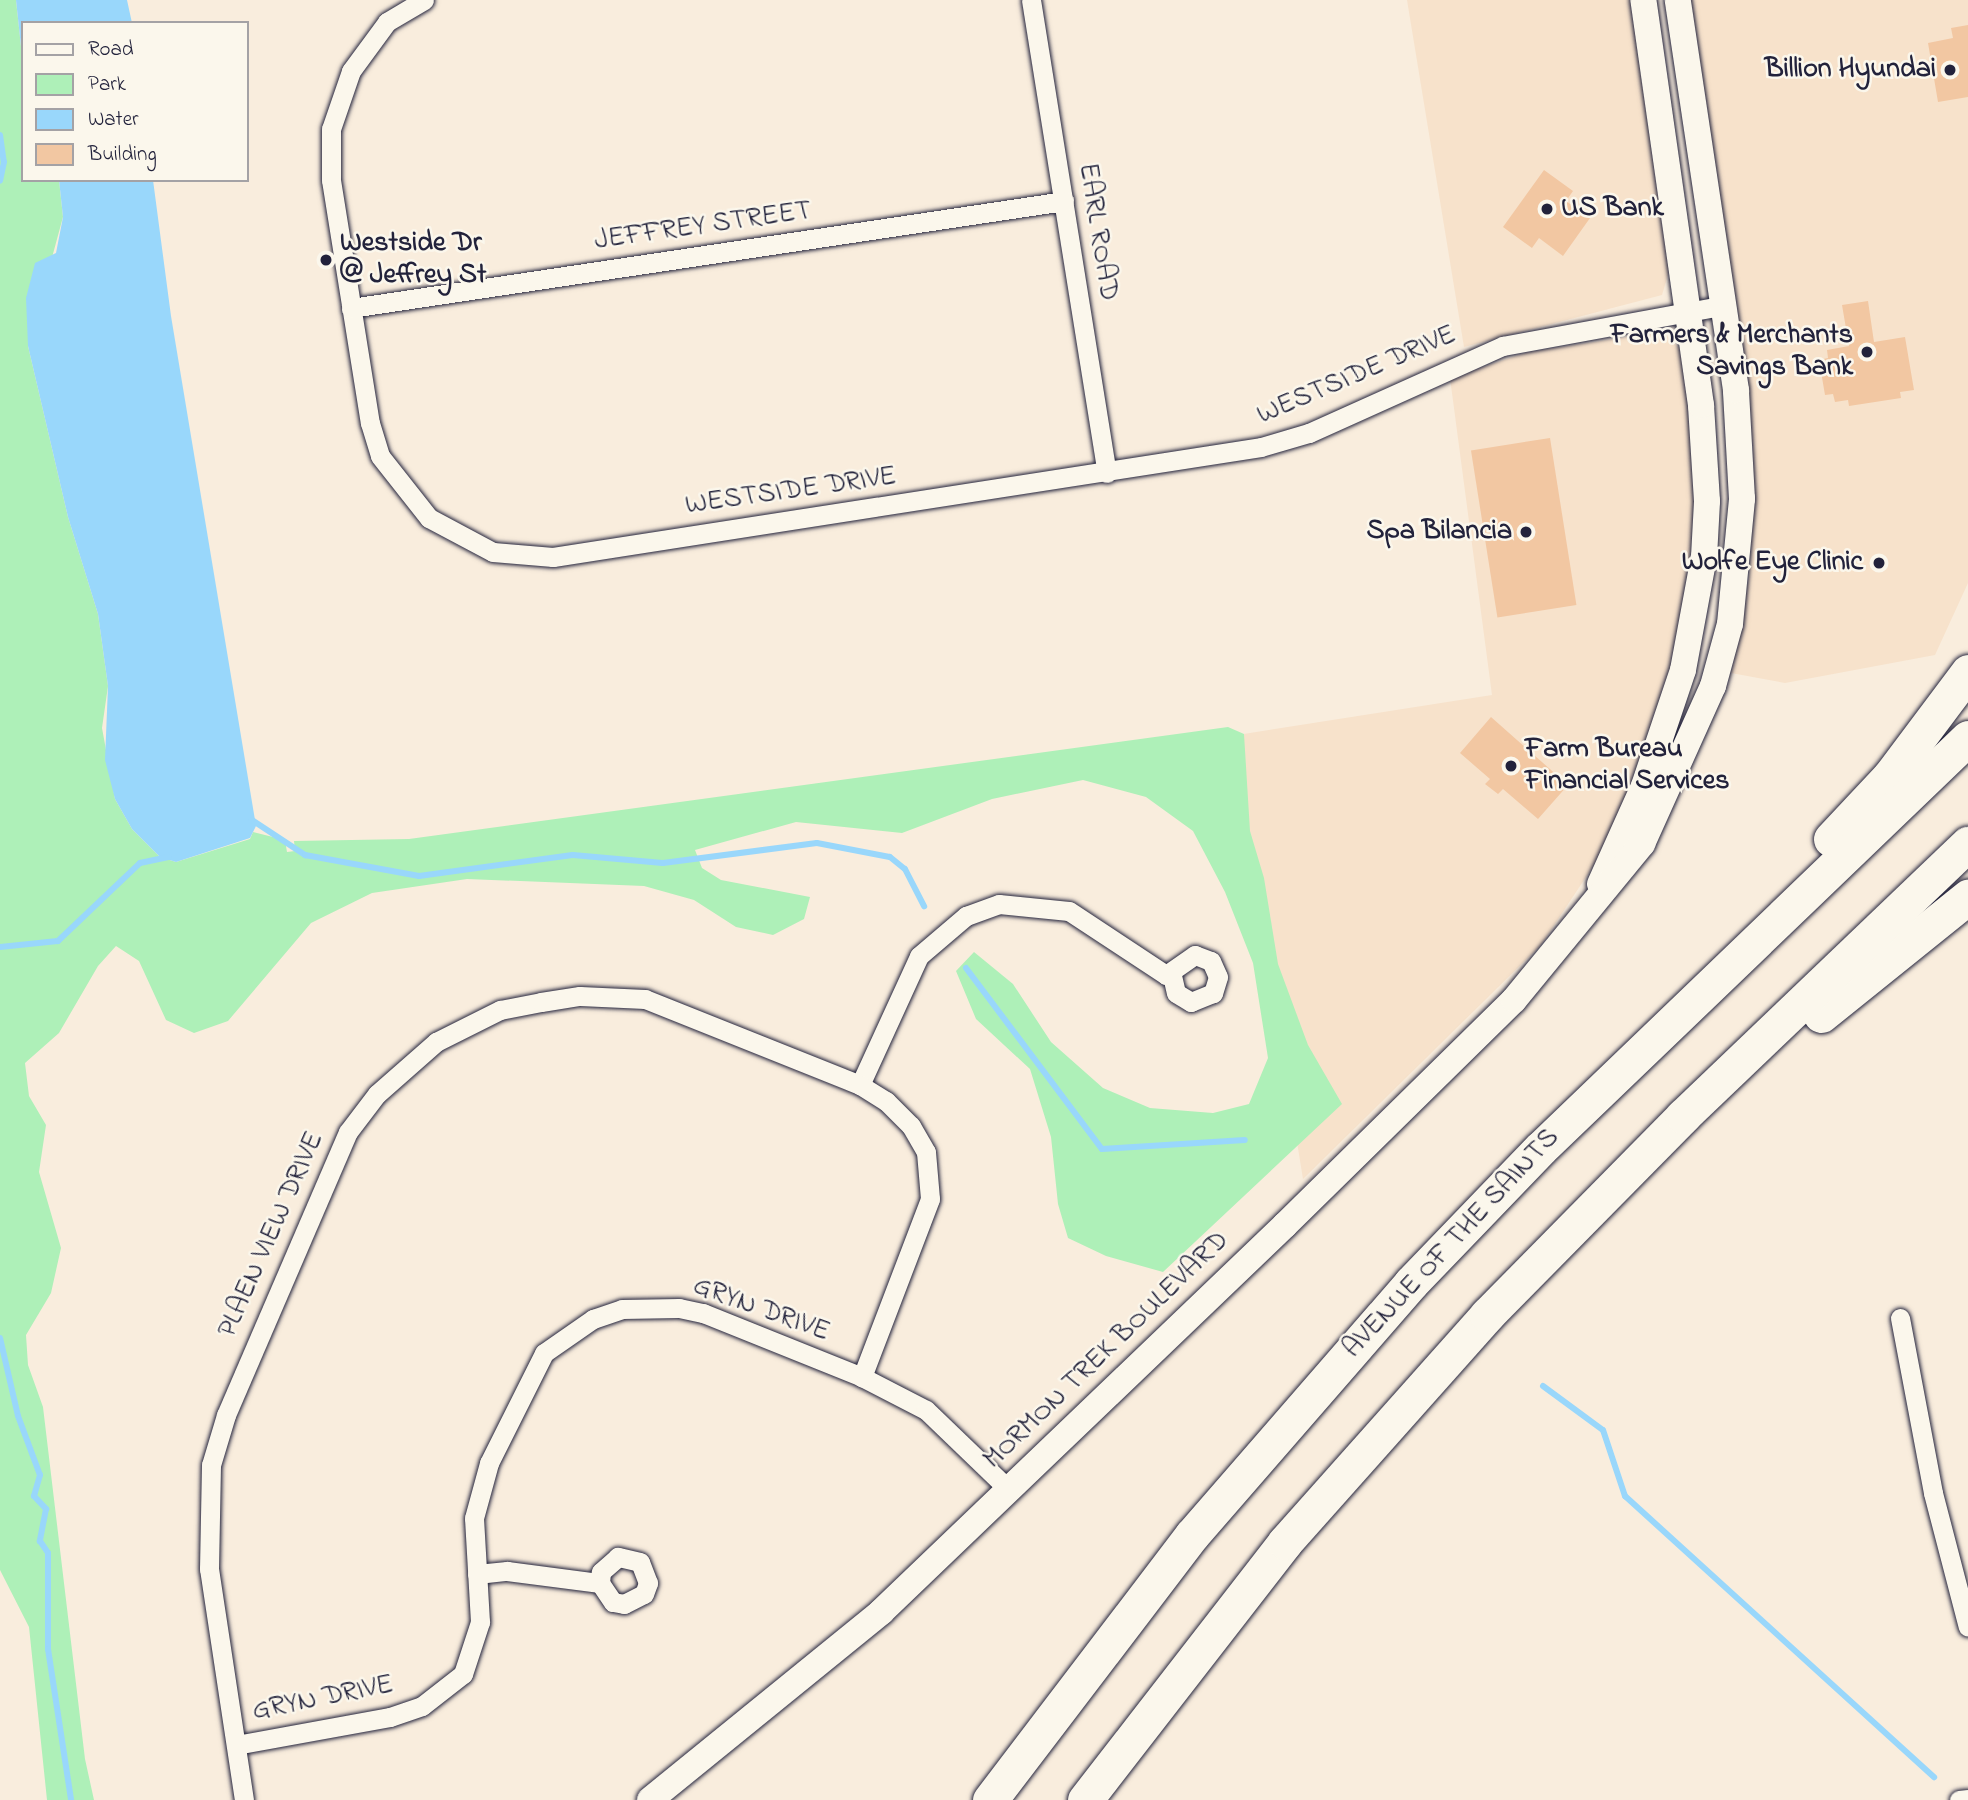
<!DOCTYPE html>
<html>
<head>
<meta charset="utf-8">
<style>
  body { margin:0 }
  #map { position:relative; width:1968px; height:1800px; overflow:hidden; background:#f9eddd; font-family:"Indie Flower",sans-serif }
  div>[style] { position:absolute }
  .built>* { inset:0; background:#f7e2cb }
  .green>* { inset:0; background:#aef0b8 }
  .water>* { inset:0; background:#99d7fb }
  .stream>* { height:6px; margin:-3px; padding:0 3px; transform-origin:3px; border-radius:3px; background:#99d7fb }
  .building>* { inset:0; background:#f2c7a2; transform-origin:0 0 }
  .roads { filter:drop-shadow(0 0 2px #22223b) drop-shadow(0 0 2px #22223b) }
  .minor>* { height:19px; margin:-9.5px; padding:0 9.5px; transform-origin:9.5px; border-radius:9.5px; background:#fbf7ec }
  .secondary>* { height:26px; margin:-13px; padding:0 13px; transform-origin:13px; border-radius:13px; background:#fbf7ec }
  .motorway>* { height:35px; margin:-17.5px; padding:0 17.5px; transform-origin:17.5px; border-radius:17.5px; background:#fbf7ec }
  .dots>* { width:19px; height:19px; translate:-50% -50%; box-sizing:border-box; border:4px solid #fbf7ec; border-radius:50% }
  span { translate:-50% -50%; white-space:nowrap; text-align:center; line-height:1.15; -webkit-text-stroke:5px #fbf7ec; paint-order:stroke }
  .poi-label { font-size:28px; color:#22223b; font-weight:700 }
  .right { translate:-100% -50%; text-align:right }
  .left { translate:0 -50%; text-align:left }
  .street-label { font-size:28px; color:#22223b }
  .legend { position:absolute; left:21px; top:21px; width:228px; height:161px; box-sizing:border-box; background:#fbf7ec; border:2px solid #a4a2a5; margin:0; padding:9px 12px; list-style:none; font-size:21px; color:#22223b }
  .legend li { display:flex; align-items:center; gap:14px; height:35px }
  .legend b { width:35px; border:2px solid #a4a2a5 }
</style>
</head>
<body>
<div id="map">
  <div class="built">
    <div style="clip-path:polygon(1407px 0,1633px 0,1670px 268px,1662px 295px,1464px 347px)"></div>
    <div style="clip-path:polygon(1689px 0,1968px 0,1968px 583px,1935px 655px,1785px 683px,1731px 673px,1750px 572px,1753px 447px)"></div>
    <div style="clip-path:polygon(1654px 333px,1667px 336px,1684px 353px,1698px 492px,1684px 626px,1619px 827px,1541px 945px,1303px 1179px,1231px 736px,1492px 695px,1450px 378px,1528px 352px)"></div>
  </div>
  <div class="green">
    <div style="clip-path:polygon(0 0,16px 0,23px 65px,23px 180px,59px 180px,63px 217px,28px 346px,68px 517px,98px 614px,108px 686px,102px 728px,115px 799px,132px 829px,160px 857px,176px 862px,250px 839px,253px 832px,285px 840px,287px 852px,295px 851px,294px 841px,409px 839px,1228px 727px,1244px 734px,1250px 831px,1264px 878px,1278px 964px,1308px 1045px,1342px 1104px,1163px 1272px,1106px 1256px,1068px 1238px,1058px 1204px,1051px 1137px,1030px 1069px,976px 1019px,956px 971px,974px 952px,1013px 984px,1051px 1042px,1103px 1088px,1150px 1108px,1213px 1113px,1249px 1104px,1268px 1058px,1253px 963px,1225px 892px,1193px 831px,1146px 797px,1083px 780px,992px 799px,902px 833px,796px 822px,695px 850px,702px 868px,721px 880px,810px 897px,804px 919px,773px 935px,736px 927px,694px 900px,644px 886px,467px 879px,372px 893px,311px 923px,228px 1021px,194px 1033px,166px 1020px,139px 961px,116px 946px,98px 966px,59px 1033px,25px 1063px,29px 1096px,46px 1125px,39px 1172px,61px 1248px,51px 1293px,26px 1335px,28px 1365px,43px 1407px,85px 1759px,94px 1800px,47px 1800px,29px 1627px,0 1570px)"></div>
  </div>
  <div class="water">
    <div style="clip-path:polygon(16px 0,127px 0,132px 23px,23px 23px,23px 65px)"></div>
    <div style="clip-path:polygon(59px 180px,153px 180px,171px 316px,256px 826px,250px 838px,176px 862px,160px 857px,132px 829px,115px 799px,105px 760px,108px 686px,98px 614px,68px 517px,28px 346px,26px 298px,35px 263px,56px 253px,63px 217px)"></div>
  </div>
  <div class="stream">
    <div style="left:0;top:135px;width:27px;rotate:82deg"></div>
    <div style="left:4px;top:162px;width:19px;rotate:102deg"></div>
    <div style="left:252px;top:820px;width:64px;rotate:33.4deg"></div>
    <div style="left:305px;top:855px;width:116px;rotate:10.4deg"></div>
    <div style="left:419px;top:876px;width:155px;rotate:-7.8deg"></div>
    <div style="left:573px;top:855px;width:90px;rotate:5.1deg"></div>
    <div style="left:663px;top:863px;width:155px;rotate:-7.4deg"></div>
    <div style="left:817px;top:843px;width:74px;rotate:10.9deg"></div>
    <div style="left:890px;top:857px;width:19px;rotate:39deg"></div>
    <div style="left:905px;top:869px;width:42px;rotate:62.8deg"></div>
    <div style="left:0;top:947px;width:58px;rotate:-5.9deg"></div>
    <div style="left:58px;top:941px;width:113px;rotate:-43.6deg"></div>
    <div style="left:140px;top:863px;width:29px;rotate:-12deg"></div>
    <div style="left:966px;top:968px;width:226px;rotate:53.1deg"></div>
    <div style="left:1102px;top:1149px;width:143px;rotate:-3.6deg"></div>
    <div style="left:0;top:1338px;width:80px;rotate:77deg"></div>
    <div style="left:18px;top:1416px;width:63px;rotate:69.6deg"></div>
    <div style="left:40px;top:1475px;width:22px;rotate:106deg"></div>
    <div style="left:34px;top:1496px;width:18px;rotate:47deg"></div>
    <div style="left:46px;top:1509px;width:33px;rotate:101deg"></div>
    <div style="left:40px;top:1541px;width:14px;rotate:56deg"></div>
    <div style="left:48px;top:1553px;width:96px;rotate:90deg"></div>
    <div style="left:48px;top:1649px;width:153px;rotate:81.3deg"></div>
    <div style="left:1543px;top:1386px;width:74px;rotate:36.3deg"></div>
    <div style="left:1603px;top:1430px;width:70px;rotate:71.6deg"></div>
    <div style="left:1625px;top:1496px;width:418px;rotate:42.3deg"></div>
  </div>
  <div class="building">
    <div style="clip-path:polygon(1968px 25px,1968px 97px,1938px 102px,1928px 43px,1953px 38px,1951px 28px)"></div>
    <div style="clip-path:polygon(1544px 170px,1573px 191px,1566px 201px,1590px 218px,1563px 256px,1539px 238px,1532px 248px,1503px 227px)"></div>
    <div style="clip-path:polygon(1868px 301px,1874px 342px,1905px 337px,1914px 390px,1900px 392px,1901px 398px,1849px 406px,1848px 400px,1835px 402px,1833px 394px,1825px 395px,1819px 360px,1828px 358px,1827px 350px,1849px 346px,1842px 305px)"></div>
    <div style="left:1550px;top:438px;width:169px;height:80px;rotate:81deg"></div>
    <div style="clip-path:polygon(1491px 717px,1568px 785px,1538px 819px,1503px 789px,1498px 794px,1485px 784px,1490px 779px,1460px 753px)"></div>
  </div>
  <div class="roads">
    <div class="minor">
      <div style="left:424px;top:0;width:43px;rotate:149.3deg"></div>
      <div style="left:387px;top:22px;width:61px;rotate:126.3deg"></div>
      <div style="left:351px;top:71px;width:61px;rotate:109deg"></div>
      <div style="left:331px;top:129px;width:51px;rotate:90deg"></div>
      <div style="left:331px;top:180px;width:246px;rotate:80.9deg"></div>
      <div style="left:370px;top:423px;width:34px;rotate:73deg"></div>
      <div style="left:380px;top:456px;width:79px;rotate:51.7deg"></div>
      <div style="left:429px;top:518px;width:72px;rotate:28deg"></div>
      <div style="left:493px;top:552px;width:60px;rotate:4.8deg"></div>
      <div style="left:553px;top:557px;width:716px;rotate:-8.83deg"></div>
      <div style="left:1261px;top:447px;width:50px;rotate:-16.3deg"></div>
      <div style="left:1309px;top:433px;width:213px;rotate:-24.2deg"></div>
      <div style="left:1503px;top:346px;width:222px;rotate:-10.4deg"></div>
      <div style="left:1031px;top:0;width:479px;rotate:80.9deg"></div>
      <div style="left:351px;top:308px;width:721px;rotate:-8.53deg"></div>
      <div style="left:860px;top:1085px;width:142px;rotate:-65.4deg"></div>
      <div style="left:919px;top:956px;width:62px;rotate:-40.4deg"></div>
      <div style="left:966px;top:916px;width:35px;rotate:-20deg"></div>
      <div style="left:999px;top:904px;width:70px;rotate:5.7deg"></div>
      <div style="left:1069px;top:911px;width:116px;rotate:33.4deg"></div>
      <div style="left:1166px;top:975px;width:35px;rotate:-35deg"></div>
      <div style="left:1195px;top:955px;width:17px;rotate:21deg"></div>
      <div style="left:1211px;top:961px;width:17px;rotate:66deg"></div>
      <div style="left:1218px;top:977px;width:17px;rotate:107deg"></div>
      <div style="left:1213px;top:993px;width:24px;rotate:158deg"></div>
      <div style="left:1191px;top:1002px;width:17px;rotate:-149deg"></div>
      <div style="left:1176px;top:993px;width:17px;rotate:-103deg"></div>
      <div style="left:1900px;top:1318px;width:178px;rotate:79.3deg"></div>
      <div style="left:1933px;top:1493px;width:138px;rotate:75.4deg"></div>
      <div style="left:477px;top:1574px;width:30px;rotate:-6deg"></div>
      <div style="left:507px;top:1571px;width:94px;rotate:7.4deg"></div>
      <div style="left:600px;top:1583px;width:23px;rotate:56deg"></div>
      <div style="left:613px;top:1602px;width:11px;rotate:10deg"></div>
      <div style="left:624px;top:1604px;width:22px;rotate:-27deg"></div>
      <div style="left:644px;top:1594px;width:12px;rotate:-70deg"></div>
      <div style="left:648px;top:1583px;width:22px;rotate:-111deg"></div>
      <div style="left:640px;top:1562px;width:23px;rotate:-167deg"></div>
      <div style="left:618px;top:1557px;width:23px;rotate:139deg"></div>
      <div style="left:601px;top:1572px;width:11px;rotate:95deg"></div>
      <div style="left:236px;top:1745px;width:157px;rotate:-10.3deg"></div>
      <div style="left:390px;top:1717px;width:34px;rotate:-19deg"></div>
      <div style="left:422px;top:1706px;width:52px;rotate:-38deg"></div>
      <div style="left:463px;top:1674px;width:55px;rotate:-71.9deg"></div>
      <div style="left:480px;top:1622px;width:104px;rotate:-93.3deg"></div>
      <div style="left:474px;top:1518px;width:57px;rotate:-74.7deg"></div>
      <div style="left:489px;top:1463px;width:123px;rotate:-63.4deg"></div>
      <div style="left:544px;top:1353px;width:60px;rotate:-34.8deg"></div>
      <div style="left:593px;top:1319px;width:31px;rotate:-19deg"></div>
      <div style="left:622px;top:1309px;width:57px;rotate:-1deg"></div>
      <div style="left:679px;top:1308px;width:25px;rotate:12deg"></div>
      <div style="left:703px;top:1313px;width:171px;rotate:21.9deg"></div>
      <div style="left:862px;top:1377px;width:72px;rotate:27.3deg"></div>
      <div style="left:926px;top:1410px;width:114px;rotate:43.9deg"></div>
      <div style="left:244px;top:1800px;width:234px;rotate:-98.6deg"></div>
      <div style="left:209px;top:1569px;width:104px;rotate:-88.9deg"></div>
      <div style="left:211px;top:1465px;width:52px;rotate:-73.3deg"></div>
      <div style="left:226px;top:1415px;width:308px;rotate:-66.7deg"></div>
      <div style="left:348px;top:1132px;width:48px;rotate:-52.7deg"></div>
      <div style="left:377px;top:1094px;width:79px;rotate:-41.4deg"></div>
      <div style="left:436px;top:1042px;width:72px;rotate:-26.6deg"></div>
      <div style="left:500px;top:1010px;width:42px;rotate:-11deg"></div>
      <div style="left:541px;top:1002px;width:39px;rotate:-9deg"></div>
      <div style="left:580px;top:996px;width:65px;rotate:2.6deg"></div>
      <div style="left:645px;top:999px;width:232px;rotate:21.8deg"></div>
      <div style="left:860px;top:1085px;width:31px;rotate:32deg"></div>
      <div style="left:886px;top:1101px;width:35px;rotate:45deg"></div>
      <div style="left:911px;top:1126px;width:30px;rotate:60deg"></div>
      <div style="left:926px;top:1152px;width:47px;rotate:85.1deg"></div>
      <div style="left:930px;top:1199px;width:191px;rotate:110.9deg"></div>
      <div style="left:1959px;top:1800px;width:9px;rotate:-6deg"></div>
    </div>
    <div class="secondary">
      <div style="left:1600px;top:884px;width:107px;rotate:-65.8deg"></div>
      <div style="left:1644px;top:786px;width:122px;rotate:-71.4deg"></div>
      <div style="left:1683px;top:670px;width:115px;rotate:-79.5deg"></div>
      <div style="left:1704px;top:557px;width:56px;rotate:-86.9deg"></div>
      <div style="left:1707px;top:501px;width:96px;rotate:-93.6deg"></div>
      <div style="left:1701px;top:405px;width:409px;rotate:-98.1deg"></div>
      <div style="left:650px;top:1800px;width:298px;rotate:-39.1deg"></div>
      <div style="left:881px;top:1612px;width:559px;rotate:-43.77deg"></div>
      <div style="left:1285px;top:1225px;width:321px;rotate:-44.5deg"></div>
      <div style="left:1514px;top:1000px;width:202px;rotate:-50.6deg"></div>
      <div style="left:1642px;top:844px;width:173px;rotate:-65.8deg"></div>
      <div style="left:1713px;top:686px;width:64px;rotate:-74.7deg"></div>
      <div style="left:1730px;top:624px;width:126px;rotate:-84.5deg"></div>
      <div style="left:1742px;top:499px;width:109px;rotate:-93.2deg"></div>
      <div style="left:1736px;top:390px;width:394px;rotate:-98.5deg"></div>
    </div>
    <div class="motorway">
      <div style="left:1831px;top:839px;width:86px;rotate:-46.9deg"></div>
      <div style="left:1890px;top:776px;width:130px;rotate:-53.1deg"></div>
      <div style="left:1821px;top:1015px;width:189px;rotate:-38.8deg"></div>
      <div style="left:990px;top:1800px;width:333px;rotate:-52.7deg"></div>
      <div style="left:1192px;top:1535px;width:334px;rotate:-49deg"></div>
      <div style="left:1411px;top:1283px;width:187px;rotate:-46.1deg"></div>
      <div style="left:1541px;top:1148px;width:592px;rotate:-43.84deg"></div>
      <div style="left:1085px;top:1800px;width:326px;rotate:-52.2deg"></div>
      <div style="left:1285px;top:1542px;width:304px;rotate:-48.3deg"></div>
      <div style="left:1487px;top:1315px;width:279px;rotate:-45.4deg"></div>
      <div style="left:1683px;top:1116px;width:394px;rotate:-43.7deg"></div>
    </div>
  </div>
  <div class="dots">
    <div style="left:1950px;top:70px;background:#22223b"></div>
    <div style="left:1547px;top:209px;background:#22223b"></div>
    <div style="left:326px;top:260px;background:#22223b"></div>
    <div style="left:1867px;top:352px;background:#22223b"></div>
    <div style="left:1526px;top:532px;background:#22223b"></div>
    <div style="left:1879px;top:563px;background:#22223b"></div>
    <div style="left:1511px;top:766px;background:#22223b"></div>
  </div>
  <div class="poi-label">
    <span class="right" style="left:1936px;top:70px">Billion Hyundai</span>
    <span class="left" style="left:1561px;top:209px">US Bank</span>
    <span class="left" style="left:340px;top:260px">Westside Dr<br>@ Jeffrey St</span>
    <span class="right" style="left:1853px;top:352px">Farmers &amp; Merchants<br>Savings Bank</span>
    <span class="right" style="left:1512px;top:532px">Spa Bilancia</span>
    <span class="right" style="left:1863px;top:563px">Wolfe Eye Clinic</span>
    <span class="left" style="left:1525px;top:766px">Farm Bureau<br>Financial Services</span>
  </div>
  <div class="street-label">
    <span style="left:703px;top:227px;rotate:-8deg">JEFFREY STREET</span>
    <span style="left:1097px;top:232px;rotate:81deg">EARL ROAD</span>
    <span style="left:1357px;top:376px;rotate:-23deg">WESTSIDE DRIVE</span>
    <span style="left:791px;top:492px;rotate:-8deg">WESTSIDE DRIVE</span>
    <span style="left:272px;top:1235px;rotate:-66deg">PLAEN VIEW DRIVE</span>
    <span style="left:1452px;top:1244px;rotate:-47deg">AVENUE OF THE SAINTS</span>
    <span style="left:761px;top:1310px;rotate:20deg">GRYN DRIVE</span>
    <span style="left:1107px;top:1351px;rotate:-44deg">MORMON TREK BOULEVARD</span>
    <span style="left:323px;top:1699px;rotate:-11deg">GRYN DRIVE</span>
  </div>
  <ul class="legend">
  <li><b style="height:9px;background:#fbf7ec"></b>Road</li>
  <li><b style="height:19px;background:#aef0b8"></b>Park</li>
  <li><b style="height:19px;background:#99d7fb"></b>Water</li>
  <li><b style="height:19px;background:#f2c7a2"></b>Building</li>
  </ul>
</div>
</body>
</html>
